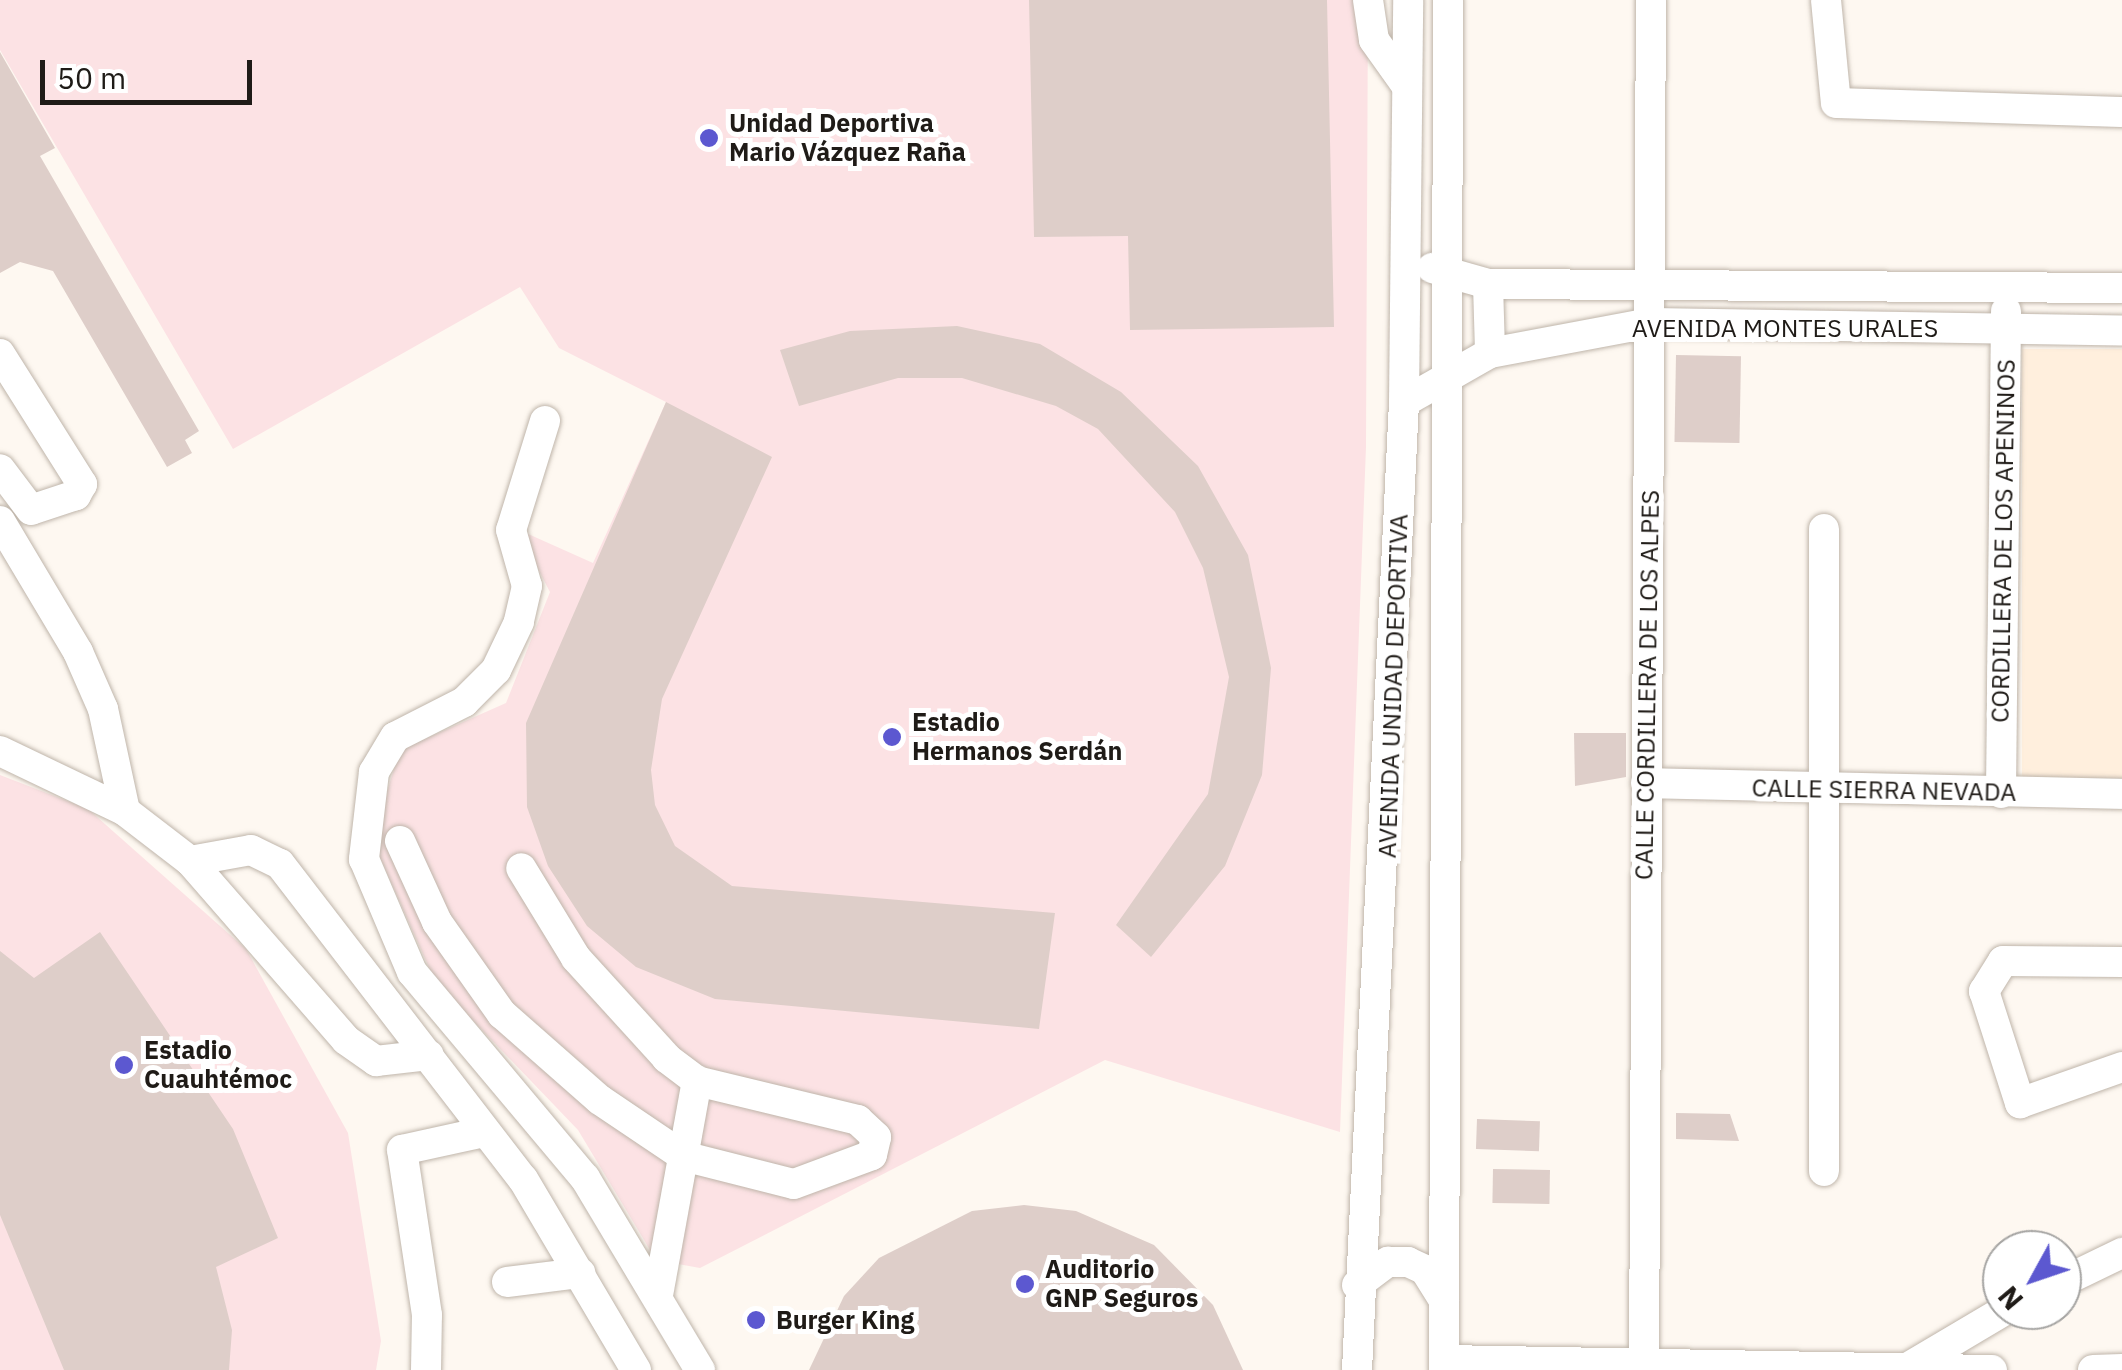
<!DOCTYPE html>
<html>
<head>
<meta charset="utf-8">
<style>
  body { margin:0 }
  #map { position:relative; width:2122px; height:1370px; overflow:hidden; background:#fef8f1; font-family:"IBM Plex Sans",sans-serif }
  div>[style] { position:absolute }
  .built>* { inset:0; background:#ffefdd; transform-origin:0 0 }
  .green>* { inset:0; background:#fce2e4 }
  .building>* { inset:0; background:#decec9; transform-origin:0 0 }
  .roads { filter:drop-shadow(0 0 2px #bfb5aa) drop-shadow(0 0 2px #bfb5aa) }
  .minor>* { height:30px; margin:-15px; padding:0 15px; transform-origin:15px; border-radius:15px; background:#fff }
  .dots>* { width:28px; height:28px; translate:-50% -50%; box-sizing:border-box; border:5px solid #fff; border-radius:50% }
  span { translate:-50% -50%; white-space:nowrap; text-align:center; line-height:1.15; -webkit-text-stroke:10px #fff; paint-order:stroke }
  .poi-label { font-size:25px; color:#1f1b17; font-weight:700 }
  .left { translate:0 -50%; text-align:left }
  .street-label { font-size:25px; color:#1f1b17 }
  .north { position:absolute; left:1982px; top:1230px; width:100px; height:100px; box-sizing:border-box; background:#fff; border:2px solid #a5a4a2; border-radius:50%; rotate:230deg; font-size:28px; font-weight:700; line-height:40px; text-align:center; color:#1f1b17 }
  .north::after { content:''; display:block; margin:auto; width:35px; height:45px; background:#5c58d0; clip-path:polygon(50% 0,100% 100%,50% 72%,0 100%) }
  .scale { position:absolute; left:40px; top:60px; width:212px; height:45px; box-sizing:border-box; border:5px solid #1f1b17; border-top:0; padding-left:12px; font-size:30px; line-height:35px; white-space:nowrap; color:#1f1b17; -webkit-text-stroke:8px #fff; paint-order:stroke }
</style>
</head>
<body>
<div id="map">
  <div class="built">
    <div style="left:2122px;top:349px;width:429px;height:100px;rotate:90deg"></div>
  </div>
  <div class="green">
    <div style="clip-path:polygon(0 0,1368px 0,1366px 447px,1340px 1132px,1105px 1060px,700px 1268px,656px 1260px,578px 1130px,435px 981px,372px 840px,400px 750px,506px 703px,550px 592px,517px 529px,593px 563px,666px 402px,559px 348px,520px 287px,233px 449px,0 50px)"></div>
    <div style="clip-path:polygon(0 775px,88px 809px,246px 949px,348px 1133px,381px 1341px,376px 1370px,0 1370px)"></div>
  </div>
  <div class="building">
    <div style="clip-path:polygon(1029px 0,1327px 0,1334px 327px,1130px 330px,1128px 236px,1034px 237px)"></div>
    <div style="clip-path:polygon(0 52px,55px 148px,40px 156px,199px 431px,185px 440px,192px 453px,167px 467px,53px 271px,20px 262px,0 273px)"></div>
    <div style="clip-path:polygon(957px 326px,1040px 344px,1121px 392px,1198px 466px,1248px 555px,1271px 668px,1262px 775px,1225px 866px,1151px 957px,1116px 925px,1208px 794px,1229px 677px,1203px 568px,1175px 512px,1098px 429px,1056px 406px,962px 378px,898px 378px,799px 406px,780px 350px,850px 331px)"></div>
    <div style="left:1676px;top:355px;width:65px;height:87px;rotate:1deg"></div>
    <div style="clip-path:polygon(666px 402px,772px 457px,662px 699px,651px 770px,655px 805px,675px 846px,732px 886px,1055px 913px,1039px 1029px,715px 999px,636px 967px,587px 926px,548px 866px,527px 807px,526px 723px)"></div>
    <div style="clip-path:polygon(1574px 733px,1626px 733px,1626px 777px,1575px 786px)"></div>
    <div style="clip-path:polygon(100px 932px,233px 1129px,278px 1238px,216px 1267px,232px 1330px,229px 1370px,64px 1370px,0 1215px,0 951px,34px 978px)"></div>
    <div style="clip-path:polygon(1676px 1113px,1730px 1114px,1739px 1141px,1676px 1139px)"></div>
    <div style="left:1477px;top:1119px;width:63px;height:30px;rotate:2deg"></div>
    <div style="left:1493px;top:1169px;width:57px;height:34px;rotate:1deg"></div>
    <div style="clip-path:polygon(1024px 1205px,1076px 1211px,1154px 1245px,1213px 1305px,1243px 1370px,809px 1370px,844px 1296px,879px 1258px,972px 1211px)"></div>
  </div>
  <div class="roads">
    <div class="minor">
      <div style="left:1368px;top:0;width:40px;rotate:81.5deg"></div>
      <div style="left:1374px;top:40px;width:55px;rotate:54.6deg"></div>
      <div style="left:1826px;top:0;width:103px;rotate:84.5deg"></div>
      <div style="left:1836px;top:103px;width:286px;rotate:1.8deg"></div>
      <div style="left:1432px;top:268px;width:58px;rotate:15.9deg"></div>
      <div style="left:1488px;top:284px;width:634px;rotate:0.36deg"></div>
      <div style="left:1488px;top:284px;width:69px;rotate:88.3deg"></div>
      <div style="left:0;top:354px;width:154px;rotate:57.8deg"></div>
      <div style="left:82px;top:484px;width:13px;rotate:119deg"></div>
      <div style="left:76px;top:495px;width:47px;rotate:161.6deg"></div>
      <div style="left:31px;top:510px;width:51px;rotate:-127.1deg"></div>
      <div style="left:1404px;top:402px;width:99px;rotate:-29.7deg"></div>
      <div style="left:1490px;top:353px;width:164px;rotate:-10.6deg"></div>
      <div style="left:1651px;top:323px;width:471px;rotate:0.9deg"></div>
      <div style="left:545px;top:421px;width:114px;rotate:107.3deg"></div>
      <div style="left:511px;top:530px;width:58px;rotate:74.1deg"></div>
      <div style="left:527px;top:586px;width:37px;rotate:103deg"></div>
      <div style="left:519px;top:622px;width:53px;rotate:115.6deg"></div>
      <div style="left:496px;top:670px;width:45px;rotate:135deg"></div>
      <div style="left:464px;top:702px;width:77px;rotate:153.1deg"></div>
      <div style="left:395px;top:737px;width:41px;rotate:121deg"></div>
      <div style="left:374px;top:772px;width:88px;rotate:96.6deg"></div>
      <div style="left:364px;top:859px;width:123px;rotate:67deg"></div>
      <div style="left:412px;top:972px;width:269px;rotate:50deg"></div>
      <div style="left:585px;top:1178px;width:224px;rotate:59.1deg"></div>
      <div style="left:0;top:521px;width:152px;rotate:59.2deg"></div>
      <div style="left:78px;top:652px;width:62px;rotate:66.3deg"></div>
      <div style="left:103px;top:709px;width:104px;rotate:77.8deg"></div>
      <div style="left:0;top:751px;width:139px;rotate:25.6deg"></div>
      <div style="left:125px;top:811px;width:82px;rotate:37.6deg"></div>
      <div style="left:190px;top:861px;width:237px;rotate:48.9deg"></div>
      <div style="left:346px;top:1040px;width:37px;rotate:35deg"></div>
      <div style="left:376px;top:1061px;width:53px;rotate:-6.5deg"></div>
      <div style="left:1646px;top:783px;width:476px;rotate:1.3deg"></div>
      <div style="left:2001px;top:793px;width:482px;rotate:-89.4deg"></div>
      <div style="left:400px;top:841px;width:89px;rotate:65.4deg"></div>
      <div style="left:437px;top:922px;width:113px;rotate:54.8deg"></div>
      <div style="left:502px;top:1014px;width:130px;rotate:41.3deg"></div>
      <div style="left:600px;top:1100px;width:100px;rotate:34deg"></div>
      <div style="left:683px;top:1156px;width:114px;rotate:14.2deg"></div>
      <div style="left:794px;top:1184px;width:83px;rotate:-20.4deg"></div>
      <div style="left:872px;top:1155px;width:18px;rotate:-77deg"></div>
      <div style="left:876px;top:1137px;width:25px;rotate:-137deg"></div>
      <div style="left:858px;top:1120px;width:166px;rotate:-166.4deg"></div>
      <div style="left:697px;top:1081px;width:38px;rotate:-143deg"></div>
      <div style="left:667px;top:1058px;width:135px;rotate:-132.3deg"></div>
      <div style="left:576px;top:958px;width:105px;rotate:-121.4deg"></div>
      <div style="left:190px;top:861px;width:62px;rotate:-10.2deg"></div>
      <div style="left:251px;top:850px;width:32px;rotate:26deg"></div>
      <div style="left:280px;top:864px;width:398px;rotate:52.4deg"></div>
      <div style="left:523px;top:1179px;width:222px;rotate:59.4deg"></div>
      <div style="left:2122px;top:962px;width:119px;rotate:-179.5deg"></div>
      <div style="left:2003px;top:961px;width:36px;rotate:122deg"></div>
      <div style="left:1984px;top:991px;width:118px;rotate:72.2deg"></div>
      <div style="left:2020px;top:1103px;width:108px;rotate:-19.4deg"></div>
      <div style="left:1824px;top:1171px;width:642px;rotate:-90deg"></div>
      <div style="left:507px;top:1282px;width:74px;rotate:-7deg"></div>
      <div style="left:2062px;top:1282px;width:67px;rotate:-25.8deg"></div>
      <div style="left:1357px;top:1285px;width:39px;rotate:-37deg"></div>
      <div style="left:1388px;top:1262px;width:20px"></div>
      <div style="left:1408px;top:1262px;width:19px;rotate:25deg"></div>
      <div style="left:1425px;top:1270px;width:36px;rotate:58deg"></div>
      <div style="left:658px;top:1295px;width:218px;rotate:-79.7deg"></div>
      <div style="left:1444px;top:1360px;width:548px;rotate:1.05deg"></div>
      <div style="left:1909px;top:1367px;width:112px;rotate:-30.7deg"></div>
      <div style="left:426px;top:1370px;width:55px;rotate:-89deg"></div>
      <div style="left:427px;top:1315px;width:167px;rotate:-98.6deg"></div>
      <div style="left:402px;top:1150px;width:84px;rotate:-12.4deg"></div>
      <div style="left:1357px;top:1370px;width:969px;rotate:-87.22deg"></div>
      <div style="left:1404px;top:402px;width:402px;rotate:-89.4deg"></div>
      <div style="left:1444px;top:1370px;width:1370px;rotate:-89.83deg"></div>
      <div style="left:1644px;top:1370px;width:1370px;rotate:-89.71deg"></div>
      <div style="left:2093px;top:1370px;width:29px;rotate:-2deg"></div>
    </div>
  </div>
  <div class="dots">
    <div style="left:709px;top:138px;background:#5c58d0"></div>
    <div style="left:892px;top:737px;background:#5c58d0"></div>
    <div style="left:124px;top:1065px;background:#5c58d0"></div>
    <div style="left:1025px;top:1284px;background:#5c58d0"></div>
    <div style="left:756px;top:1320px;background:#5c58d0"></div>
  </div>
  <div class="poi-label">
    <span class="left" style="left:729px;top:138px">Unidad Deportiva<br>Mario Vázquez Raña</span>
    <span class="left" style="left:912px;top:737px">Estadio<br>Hermanos Serdán</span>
    <span class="left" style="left:144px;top:1065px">Estadio<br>Cuauhtémoc</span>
    <span class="left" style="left:1045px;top:1284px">Auditorio<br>GNP Seguros</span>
    <span class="left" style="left:776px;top:1320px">Burger King</span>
  </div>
  <div class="street-label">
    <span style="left:1785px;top:328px">AVENIDA MONTES URALES</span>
    <span style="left:2003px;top:541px;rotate:-89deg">CORDILLERA DE LOS APENINOS</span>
    <span style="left:1647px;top:685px;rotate:-89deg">CALLE CORDILLERA DE LOS ALPES</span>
    <span style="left:1393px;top:686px;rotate:-88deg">AVENIDA UNIDAD DEPORTIVA</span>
    <span style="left:1884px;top:790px;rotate:1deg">CALLE SIERRA NEVADA</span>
  </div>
  <div class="north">N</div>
  <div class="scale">50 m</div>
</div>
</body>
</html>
